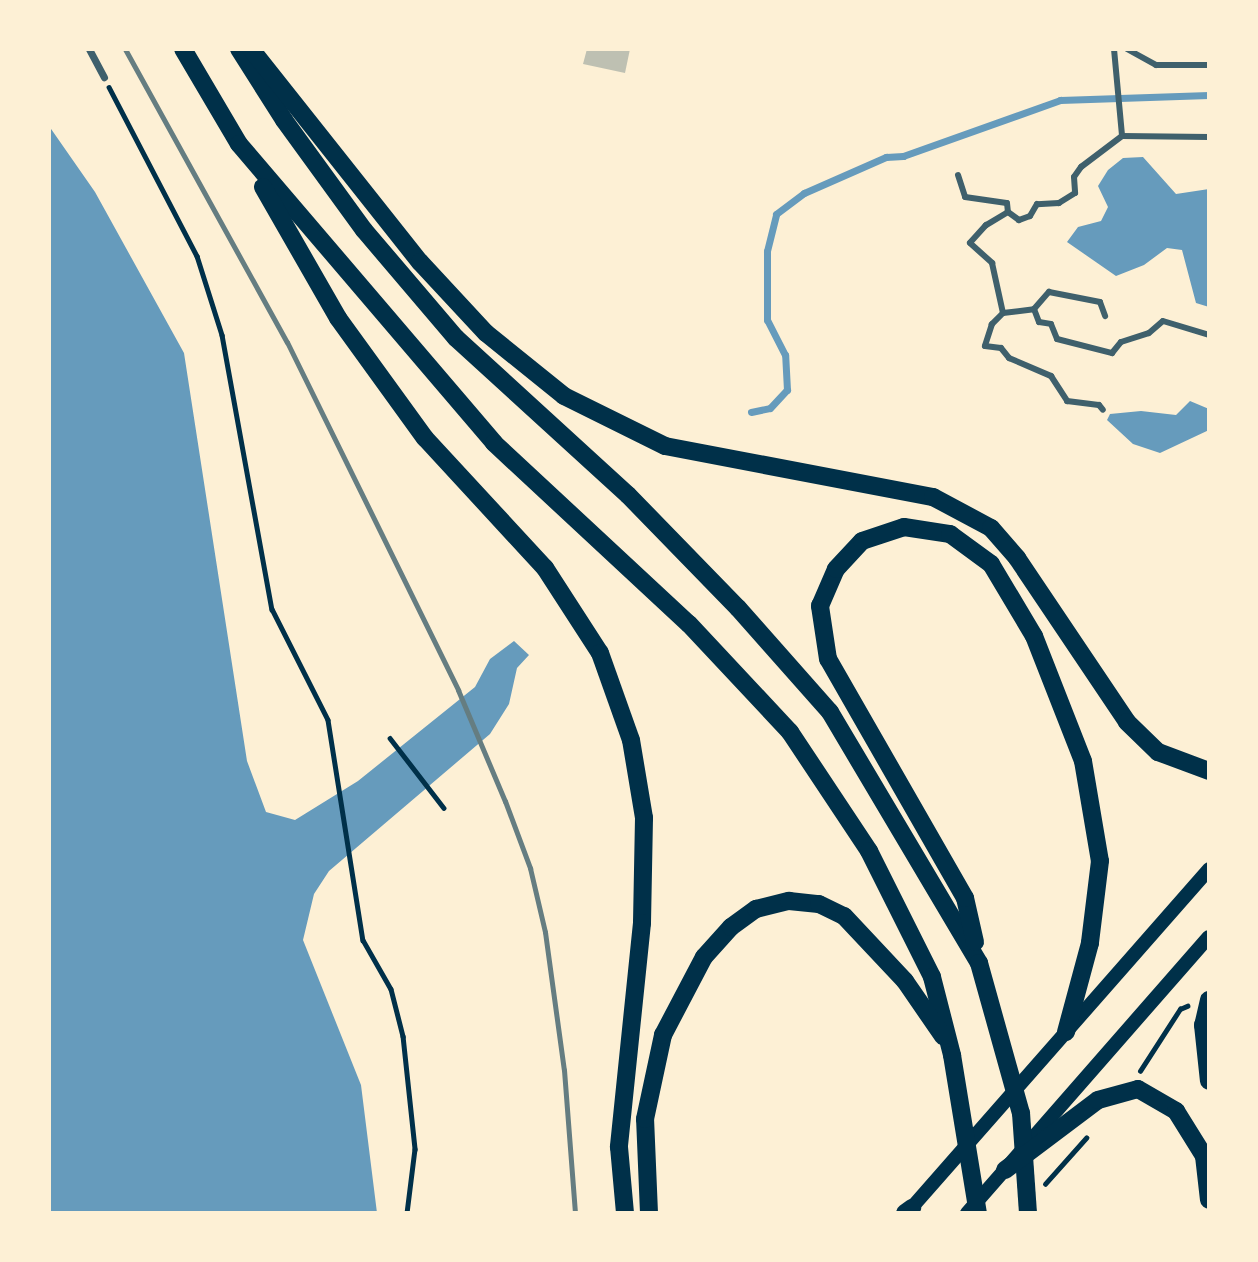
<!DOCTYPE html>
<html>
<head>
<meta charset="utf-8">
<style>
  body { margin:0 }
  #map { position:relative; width:1258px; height:1262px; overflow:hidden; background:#fdf0d5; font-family:"Noto Serif",serif }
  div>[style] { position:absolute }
  .water>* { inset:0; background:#669bbc }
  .stream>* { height:7px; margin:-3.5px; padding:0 3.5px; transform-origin:3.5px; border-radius:3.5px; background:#669bbc }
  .building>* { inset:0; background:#bec0b2 }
  .path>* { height:4.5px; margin:-2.25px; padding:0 2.25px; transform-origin:2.25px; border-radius:2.25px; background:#003049 }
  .pedestrian>* { height:6px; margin:-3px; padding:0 3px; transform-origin:3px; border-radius:3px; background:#3f606c }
  .minor>* { height:7px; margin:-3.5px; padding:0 3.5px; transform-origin:3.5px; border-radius:3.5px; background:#3f606c }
  .secondary>* { height:14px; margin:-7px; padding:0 7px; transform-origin:7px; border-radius:7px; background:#003049 }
  .primary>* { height:18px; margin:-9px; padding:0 9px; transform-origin:9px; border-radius:9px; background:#003049 }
  .rail>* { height:5px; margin:-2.5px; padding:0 2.5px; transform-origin:2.5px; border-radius:2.5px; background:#657d81 }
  span { translate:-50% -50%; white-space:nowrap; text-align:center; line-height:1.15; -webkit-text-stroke:7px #fdf0d5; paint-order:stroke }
  .frame { position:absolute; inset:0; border:51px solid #fdf0d5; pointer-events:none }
</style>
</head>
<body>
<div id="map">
  <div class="water">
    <div style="clip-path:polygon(49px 126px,95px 192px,184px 353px,247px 761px,266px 812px,295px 820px,358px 781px,475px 687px,490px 659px,514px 641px,529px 655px,517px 668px,509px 704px,490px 734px,329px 871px,314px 894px,303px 940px,361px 1085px,377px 1213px,49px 1213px)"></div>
    <div style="clip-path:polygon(1143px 157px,1176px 194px,1209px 189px,1209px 307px,1196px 303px,1182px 250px,1167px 248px,1144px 265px,1116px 276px,1067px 242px,1078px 227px,1101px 221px,1108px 207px,1098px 186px,1108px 170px,1123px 158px)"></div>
    <div style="clip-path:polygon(1190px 401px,1209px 409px,1209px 430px,1160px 453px,1133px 444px,1107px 420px,1110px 414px,1141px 411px,1176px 415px)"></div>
  </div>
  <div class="stream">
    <div style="left:751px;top:412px;width:19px;rotate:-12deg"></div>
    <div style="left:770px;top:408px;width:25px;rotate:-47deg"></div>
    <div style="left:787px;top:390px;width:35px;rotate:-93deg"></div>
    <div style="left:785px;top:355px;width:39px;rotate:-117deg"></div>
    <div style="left:767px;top:320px;width:69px;rotate:-90deg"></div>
    <div style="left:767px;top:251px;width:38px;rotate:-76deg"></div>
    <div style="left:776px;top:214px;width:35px;rotate:-37deg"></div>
    <div style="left:804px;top:193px;width:90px;rotate:-23.7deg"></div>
    <div style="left:886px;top:157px;width:17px;rotate:-3deg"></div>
    <div style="left:903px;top:156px;width:167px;rotate:-19.6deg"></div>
    <div style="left:1060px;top:100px;width:149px;rotate:-1.9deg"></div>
  </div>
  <div class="building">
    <div style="clip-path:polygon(587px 49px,630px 49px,625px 73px,583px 64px)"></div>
  </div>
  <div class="path">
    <div style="left:109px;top:87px;width:191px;rotate:62.5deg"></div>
    <div style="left:197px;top:256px;width:83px;rotate:72.4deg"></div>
    <div style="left:222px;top:335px;width:279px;rotate:79.7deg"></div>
    <div style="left:272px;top:609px;width:124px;rotate:63.2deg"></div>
    <div style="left:328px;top:720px;width:223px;rotate:81deg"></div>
    <div style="left:363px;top:940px;width:56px;rotate:60.3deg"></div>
    <div style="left:391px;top:989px;width:49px;rotate:75.7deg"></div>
    <div style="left:403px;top:1036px;width:114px;rotate:83.9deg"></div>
    <div style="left:415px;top:1149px;width:64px;rotate:97.1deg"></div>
    <div style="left:390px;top:738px;width:88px;rotate:52.4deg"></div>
    <div style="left:1140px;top:1071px;width:74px;rotate:-57.2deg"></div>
    <div style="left:1180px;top:1009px;width:8px;rotate:-23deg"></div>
    <div style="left:1045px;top:1184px;width:62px;rotate:-48.3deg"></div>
  </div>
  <div class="pedestrian">
    <div style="left:1114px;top:49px;width:87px;rotate:84.7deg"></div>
    <div style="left:1127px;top:49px;width:33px;rotate:29deg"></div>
    <div style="left:1156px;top:65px;width:53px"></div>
    <div style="left:1209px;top:137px;width:87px;rotate:-179.3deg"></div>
    <div style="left:1122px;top:136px;width:51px;rotate:142.9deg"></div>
    <div style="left:1081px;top:167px;width:12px;rotate:125deg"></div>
    <div style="left:1074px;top:177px;width:16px;rotate:86deg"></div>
    <div style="left:1075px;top:193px;width:19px;rotate:148deg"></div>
    <div style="left:1059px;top:203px;width:22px;rotate:177deg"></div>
    <div style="left:1037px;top:204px;width:14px;rotate:120deg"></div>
    <div style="left:1030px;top:216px;width:12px;rotate:160deg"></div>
    <div style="left:1019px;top:220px;width:14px;rotate:-144deg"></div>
    <div style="left:1008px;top:212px;width:26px;rotate:149deg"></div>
    <div style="left:986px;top:225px;width:24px;rotate:132deg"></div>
    <div style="left:970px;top:243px;width:30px;rotate:42deg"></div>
    <div style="left:992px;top:263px;width:51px;rotate:77.6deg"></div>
    <div style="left:1003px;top:313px;width:31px;rotate:-7deg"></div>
    <div style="left:1034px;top:309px;width:14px;rotate:69deg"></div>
    <div style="left:1039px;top:322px;width:12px;rotate:9deg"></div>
    <div style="left:1051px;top:324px;width:16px;rotate:68deg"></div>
    <div style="left:1057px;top:339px;width:57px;rotate:14.3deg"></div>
    <div style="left:1112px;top:353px;width:14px;rotate:-51deg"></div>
    <div style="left:1121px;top:342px;width:29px;rotate:-18deg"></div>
    <div style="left:1149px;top:333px;width:18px;rotate:-41deg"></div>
    <div style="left:1163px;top:321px;width:48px;rotate:16.9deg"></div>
    <div style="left:958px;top:175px;width:23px;rotate:72deg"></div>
    <div style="left:965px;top:197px;width:42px;rotate:8.1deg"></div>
    <div style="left:1007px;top:203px;width:9px;rotate:84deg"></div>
    <div style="left:1034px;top:309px;width:23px;rotate:-49deg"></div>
    <div style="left:1049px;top:292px;width:52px;rotate:11.1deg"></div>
    <div style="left:1100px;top:302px;width:15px;rotate:70deg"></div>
    <div style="left:1003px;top:313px;width:16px;rotate:135deg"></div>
    <div style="left:992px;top:324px;width:23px;rotate:108deg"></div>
    <div style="left:985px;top:346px;width:16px;rotate:7deg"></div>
    <div style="left:1001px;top:348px;width:13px;rotate:51deg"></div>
    <div style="left:1009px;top:358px;width:46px;rotate:23.2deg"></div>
    <div style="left:1051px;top:376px;width:30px;rotate:57deg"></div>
    <div style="left:1067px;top:401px;width:32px;rotate:7deg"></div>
    <div style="left:1099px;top:405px;width:6px;rotate:51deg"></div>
  </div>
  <div class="minor">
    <div style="left:89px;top:49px;width:32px;rotate:62deg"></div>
  </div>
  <div class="secondary">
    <div style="left:907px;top:1213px;width:458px;rotate:-48.7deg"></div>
    <div style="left:967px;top:1213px;width:367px;rotate:-48.8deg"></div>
  </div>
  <div class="primary">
    <div style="left:183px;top:49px;width:110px;rotate:59.5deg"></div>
    <div style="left:239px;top:144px;width:393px;rotate:49.5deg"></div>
    <div style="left:494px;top:443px;width:266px;rotate:42.9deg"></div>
    <div style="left:689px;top:624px;width:148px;rotate:46.9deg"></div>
    <div style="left:790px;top:732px;width:143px;rotate:56.4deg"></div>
    <div style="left:869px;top:851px;width:141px;rotate:63.4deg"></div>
    <div style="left:932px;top:977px;width:81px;rotate:75.6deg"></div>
    <div style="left:952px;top:1055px;width:160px;rotate:80.7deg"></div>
    <div style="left:239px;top:49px;width:84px;rotate:57.6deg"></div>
    <div style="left:284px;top:120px;width:136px;rotate:54deg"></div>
    <div style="left:364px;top:230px;width:142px;rotate:49.6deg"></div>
    <div style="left:456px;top:338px;width:233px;rotate:42.4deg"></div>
    <div style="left:628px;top:495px;width:158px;rotate:45.8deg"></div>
    <div style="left:738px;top:608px;width:139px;rotate:48.5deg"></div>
    <div style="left:830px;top:712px;width:292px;rotate:59.3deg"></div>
    <div style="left:979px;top:963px;width:156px;rotate:74.4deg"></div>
    <div style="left:1021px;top:1113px;width:100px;rotate:86deg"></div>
    <div style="left:251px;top:49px;width:272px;rotate:51.6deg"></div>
    <div style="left:420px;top:262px;width:97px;rotate:47.1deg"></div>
    <div style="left:486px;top:333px;width:100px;rotate:38.9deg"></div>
    <div style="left:564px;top:396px;width:113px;rotate:26.3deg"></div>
    <div style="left:665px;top:446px;width:273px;rotate:10.8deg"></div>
    <div style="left:933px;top:497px;width:66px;rotate:28.1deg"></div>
    <div style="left:991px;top:528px;width:40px;rotate:49deg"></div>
    <div style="left:1017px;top:558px;width:197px;rotate:56.1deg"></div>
    <div style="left:1127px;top:722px;width:43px;rotate:44.1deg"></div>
    <div style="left:1158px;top:752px;width:54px;rotate:20.4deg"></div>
    <div style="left:263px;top:187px;width:151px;rotate:60.2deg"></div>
    <div style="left:338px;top:318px;width:148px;rotate:54.1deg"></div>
    <div style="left:425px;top:438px;width:177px;rotate:47.3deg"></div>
    <div style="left:545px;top:568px;width:101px;rotate:57.1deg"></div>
    <div style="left:600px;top:653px;width:92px;rotate:70.4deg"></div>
    <div style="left:631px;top:740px;width:79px;rotate:80.5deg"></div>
    <div style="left:644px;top:818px;width:105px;rotate:91.1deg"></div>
    <div style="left:642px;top:923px;width:225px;rotate:95.9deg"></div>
    <div style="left:619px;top:1147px;width:66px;rotate:84.8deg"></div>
    <div style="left:975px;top:942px;width:45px;rotate:-102.8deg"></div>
    <div style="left:965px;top:898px;width:275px;rotate:-119.8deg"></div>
    <div style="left:828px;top:659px;width:54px;rotate:-98.6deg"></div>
    <div style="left:820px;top:606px;width:40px;rotate:-66.6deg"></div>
    <div style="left:836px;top:569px;width:38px;rotate:-47deg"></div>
    <div style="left:862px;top:541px;width:44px;rotate:-18.4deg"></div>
    <div style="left:904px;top:527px;width:47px;rotate:8.7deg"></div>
    <div style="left:950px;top:534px;width:51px;rotate:36.2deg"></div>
    <div style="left:991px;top:564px;width:84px;rotate:59.2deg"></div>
    <div style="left:1034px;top:636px;width:134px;rotate:68.6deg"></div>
    <div style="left:1083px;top:761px;width:101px;rotate:80.4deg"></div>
    <div style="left:1100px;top:861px;width:83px;rotate:97deg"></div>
    <div style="left:1090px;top:943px;width:92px;rotate:105.1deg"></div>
    <div style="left:1209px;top:1000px;width:26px;rotate:103deg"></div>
    <div style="left:1203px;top:1025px;width:56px;rotate:83.9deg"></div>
    <div style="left:1005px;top:1170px;width:116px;rotate:-37deg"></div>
    <div style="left:1098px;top:1100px;width:41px;rotate:-15.4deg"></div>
    <div style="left:1138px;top:1089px;width:44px;rotate:30.1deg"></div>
    <div style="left:1176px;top:1111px;width:53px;rotate:58.1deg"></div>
    <div style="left:1204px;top:1156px;width:44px;rotate:83.5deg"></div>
    <div style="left:649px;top:1213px;width:94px;rotate:-92.4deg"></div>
    <div style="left:645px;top:1119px;width:86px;rotate:-77.9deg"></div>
    <div style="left:663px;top:1035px;width:88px;rotate:-62.3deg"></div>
    <div style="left:704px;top:957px;width:40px;rotate:-48deg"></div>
    <div style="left:731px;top:927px;width:31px;rotate:-36deg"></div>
    <div style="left:756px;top:909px;width:34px;rotate:-14deg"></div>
    <div style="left:789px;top:901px;width:30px;rotate:6deg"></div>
    <div style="left:819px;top:904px;width:28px;rotate:26deg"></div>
    <div style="left:844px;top:916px;width:89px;rotate:46.8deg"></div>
    <div style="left:905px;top:981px;width:67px;rotate:55.4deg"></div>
    <div style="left:905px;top:1213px;width:9px;rotate:-36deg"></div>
  </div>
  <div class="rail">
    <div style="left:125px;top:49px;width:335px;rotate:61.1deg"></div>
    <div style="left:287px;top:342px;width:388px;rotate:63.8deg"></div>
    <div style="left:458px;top:690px;width:121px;rotate:67.1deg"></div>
    <div style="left:505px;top:801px;width:72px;rotate:69.5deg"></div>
    <div style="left:530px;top:868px;width:66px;rotate:76.8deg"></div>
    <div style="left:545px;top:932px;width:139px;rotate:82.2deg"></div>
    <div style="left:564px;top:1070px;width:143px;rotate:85.6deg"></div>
  </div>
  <div class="frame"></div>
</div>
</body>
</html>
